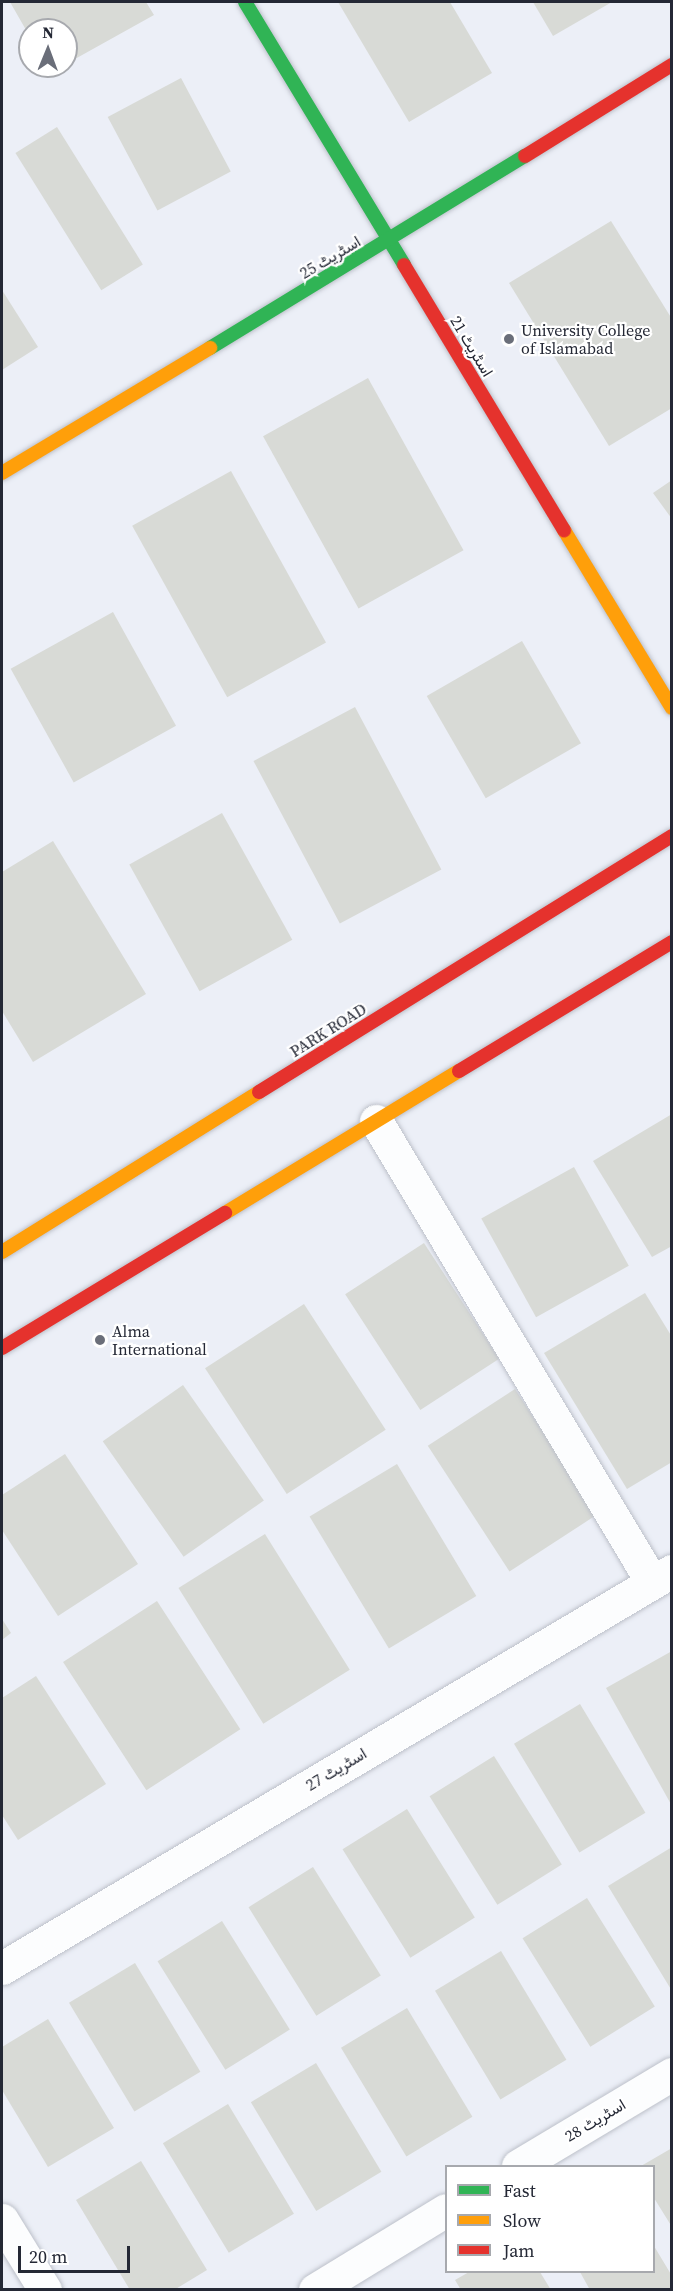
<!DOCTYPE html>
<html>
<head>
<meta charset="utf-8">
<style>
  body { margin:0 }
  #map { position:relative; width:673px; height:2291px; overflow:hidden; background:#eceff7; font-family:"Source Serif 4",Vazirmatn,serif }
  div>[style] { position:absolute }
  .building>* { inset:0; background:#d8dad6; transform-origin:0 0 }
  .roads { filter:drop-shadow(0 0 2px #bdc1ca) drop-shadow(0 0 2px #bdc1ca) }
  .street>* { height:33px; margin:-16.5px; padding:0 16.5px; transform-origin:16.5px; border-radius:16.5px; background:#fcfdfe }
  .fast>* { height:14px; margin:-7px; padding:0 7px; transform-origin:7px; border-radius:7px; background:#30b455 }
  .slow>* { height:14px; margin:-7px; padding:0 7px; transform-origin:7px; border-radius:7px; background:#ff9f0a }
  .jam>* { height:14px; margin:-7px; padding:0 7px; transform-origin:7px; border-radius:7px; background:#e5322d }
  .dots>* { width:16px; height:16px; translate:-50% -50%; box-sizing:border-box; border:3px solid #fff; border-radius:50% }
  span { translate:-50% -50%; white-space:nowrap; text-align:center; line-height:1.15; -webkit-text-stroke:4.5px #fff; paint-order:stroke }
  .street-label { font-size:16px; color:#242835 }
  .poi-label { font-size:16px; color:#242835 }
  .left { translate:0 -50%; text-align:left }
  .frame { position:absolute; inset:0; border:3px solid #242835; pointer-events:none }
  .legend { position:absolute; left:445px; top:2165px; width:210px; height:108px; box-sizing:border-box; background:#fff; border:2px solid #a7a9ae; margin:0; padding:8px 10px; list-style:none; font-size:18px; color:#242835 }
  .legend li { display:flex; align-items:center; gap:12px; height:30px }
  .legend b { width:30px; border:2px solid #a7a9ae }
  .north { position:absolute; left:18px; top:18px; width:60px; height:60px; box-sizing:border-box; background:#fff; border:2px solid #a7a9ae; border-radius:50%; rotate:1deg; font-size:16px; font-weight:700; line-height:24px; text-align:center; color:#242835 }
  .north::after { content:''; display:block; margin:auto; width:21px; height:27px; background:#6a6e79; clip-path:polygon(50% 0,100% 100%,50% 72%,0 100%) }
  .scale { position:absolute; left:18px; top:2246px; width:112px; height:27px; box-sizing:border-box; border:3px solid #242835; border-top:0; padding-left:8px; font-size:18px; line-height:21px; white-space:nowrap; color:#242835; -webkit-text-stroke:4px #fff; paint-order:stroke }
</style>
</head>
<body>
<div id="map">
  <div class="building">
    <div style="clip-path:polygon(10px 2px,146px 2px,154px 15px,66px 64px,66px 30px,30px 30px,30px 37px)"></div>
    <div style="clip-path:polygon(338px 2px,450px 2px,492px 73px,409px 122px)"></div>
    <div style="clip-path:polygon(533px 2px,612px 2px,553px 36px)"></div>
    <div style="left:181px;top:78px;width:106px;height:83px;rotate:62deg"></div>
    <div style="left:57px;top:127px;width:162px;height:49px;rotate:58deg"></div>
    <div style="clip-path:polygon(611px 221px,672px 319px,672px 408px,609px 446px,509px 283px)"></div>
    <div style="clip-path:polygon(2px 290px,38px 347px,2px 370px)"></div>
    <div style="left:368px;top:378px;width:197px;height:120px;rotate:61deg"></div>
    <div style="left:231px;top:471px;width:196px;height:113px;rotate:61deg"></div>
    <div style="clip-path:polygon(672px 480px,672px 519px,653px 493px)"></div>
    <div style="left:113px;top:612px;width:130px;height:117px;rotate:61deg"></div>
    <div style="left:522px;top:641px;width:118px;height:110px;rotate:60deg"></div>
    <div style="left:355px;top:707px;width:184px;height:115px;rotate:62deg"></div>
    <div style="left:222px;top:813px;width:145px;height:106px;rotate:61deg"></div>
    <div style="clip-path:polygon(53px 841px,146px 994px,33px 1062px,2px 1011px,2px 872px)"></div>
    <div style="clip-path:polygon(672px 1114px,672px 1246px,652px 1257px,593px 1161px)"></div>
    <div style="left:574px;top:1167px;width:113px;height:106px;rotate:61deg"></div>
    <div style="left:424px;top:1243px;width:138px;height:94px;rotate:57deg"></div>
    <div style="clip-path:polygon(645px 1293px,672px 1337px,672px 1462px,627px 1489px,544px 1353px)"></div>
    <div style="left:304px;top:1304px;width:150px;height:118px;rotate:57deg"></div>
    <div style="left:183px;top:1385px;width:141px;height:98px;rotate:55deg"></div>
    <div style="left:515px;top:1389px;width:150px;height:104px;rotate:57deg"></div>
    <div style="clip-path:polygon(65px 1454px,138px 1564px,58px 1616px,2px 1530px,2px 1495px)"></div>
    <div style="left:397px;top:1464px;width:154px;height:102px;rotate:59deg"></div>
    <div style="left:265px;top:1534px;width:160px;height:102px;rotate:58deg"></div>
    <div style="left:157px;top:1601px;width:153px;height:112px;rotate:57deg"></div>
    <div style="clip-path:polygon(2px 1619px,11px 1633px,2px 1640px)"></div>
    <div style="clip-path:polygon(672px 1651px,672px 1806px,606px 1688px)"></div>
    <div style="clip-path:polygon(36px 1676px,106px 1784px,18px 1840px,2px 1815px,2px 1698px)"></div>
    <div style="left:580px;top:1704px;width:127px;height:77px;rotate:59deg"></div>
    <div style="left:494px;top:1756px;width:128px;height:76px;rotate:58deg"></div>
    <div style="left:407px;top:1809px;width:128px;height:76px;rotate:58deg"></div>
    <div style="clip-path:polygon(672px 1847px,672px 1991px,608px 1886px)"></div>
    <div style="left:313px;top:1867px;width:128px;height:76px;rotate:58deg"></div>
    <div style="left:587px;top:1898px;width:128px;height:76px;rotate:58deg"></div>
    <div style="left:222px;top:1921px;width:128px;height:76px;rotate:58deg"></div>
    <div style="left:501px;top:1951px;width:127px;height:77px;rotate:59deg"></div>
    <div style="left:135px;top:1963px;width:127px;height:77px;rotate:59deg"></div>
    <div style="left:407px;top:2008px;width:127px;height:77px;rotate:59deg"></div>
    <div style="clip-path:polygon(48px 2019px,114px 2128px,48px 2167px,2px 2090px,2px 2047px)"></div>
    <div style="left:316px;top:2063px;width:127px;height:76px;rotate:59deg"></div>
    <div style="left:228px;top:2104px;width:128px;height:76px;rotate:59deg"></div>
    <div style="clip-path:polygon(672px 2148px,672px 2227px,654px 2198px,654px 2166px,641px 2166px)"></div>
    <div style="clip-path:polygon(141px 2161px,207px 2270px,174px 2290px,130px 2290px,76px 2200px)"></div>
    <div style="clip-path:polygon(654px 2246px,672px 2276px,672px 2290px,590px 2290px,580px 2272px,654px 2272px)"></div>
    <div style="clip-path:polygon(469px 2272px,540px 2272px,551px 2290px,461px 2290px,455px 2280px)"></div>
  </div>
  <div class="roads">
    <div class="street">
      <div style="left:376px;top:1121px;width:537px;rotate:59.09deg"></div>
      <div style="left:2px;top:1968px;width:779px;rotate:-30.65deg"></div>
      <div style="left:518px;top:2166px;width:179px;rotate:-30.9deg"></div>
      <div style="left:2px;top:2220px;width:82px;rotate:58.4deg"></div>
      <div style="left:315px;top:2290px;width:153px;rotate:-31.4deg"></div>
    </div>
    <div class="fast">
      <div style="left:245px;top:2px;width:307px;rotate:58.8deg"></div>
      <div style="left:210px;top:348px;width:369px;rotate:-31.4deg"></div>
    </div>
    <div class="slow">
      <div style="left:2px;top:473px;width:243px;rotate:-31deg"></div>
      <div style="left:564px;top:530px;width:208px;rotate:58.8deg"></div>
      <div style="left:225px;top:1213px;width:274px;rotate:-31.3deg"></div>
      <div style="left:2px;top:1252px;width:303px;rotate:-31.9deg"></div>
    </div>
    <div class="jam">
      <div style="left:525px;top:156px;width:173px;rotate:-31.8deg"></div>
      <div style="left:404px;top:265px;width:310px;rotate:58.9deg"></div>
      <div style="left:459px;top:1071px;width:249px;rotate:-31.2deg"></div>
      <div style="left:259px;top:1092px;width:486px;rotate:-31.8deg"></div>
      <div style="left:2px;top:1348px;width:261px;rotate:-31.2deg"></div>
    </div>
  </div>
  <div class="dots">
    <div style="left:509px;top:339px;background:#6a6e79"></div>
    <div style="left:100px;top:1340px;background:#6a6e79"></div>
  </div>
  <div class="street-label">
    <span style="left:330px;top:257px;rotate:-31deg">اسٹریٹ 25</span>
    <span style="left:472px;top:346px;rotate:59deg">اسٹریٹ 21</span>
    <span style="left:328px;top:1030px;rotate:-32deg">PARK ROAD</span>
    <span style="left:336px;top:1769px;rotate:-31deg">اسٹریٹ 27</span>
    <span style="left:595px;top:2120px;rotate:-31deg">اسٹریٹ 28</span>
  </div>
  <div class="poi-label">
    <span class="left" style="left:521px;top:339px">University College<br>of Islamabad</span>
    <span class="left" style="left:112px;top:1340px">Alma<br>International</span>
  </div>
  <div class="frame"></div>
  <ul class="legend">
  <li><b style="height:8px;background:#30b455"></b>Fast</li>
  <li><b style="height:8px;background:#ff9f0a"></b>Slow</li>
  <li><b style="height:8px;background:#e5322d"></b>Jam</li>
  </ul>
  <div class="north">N</div>
  <div class="scale">20 m</div>
</div>
</body>
</html>
